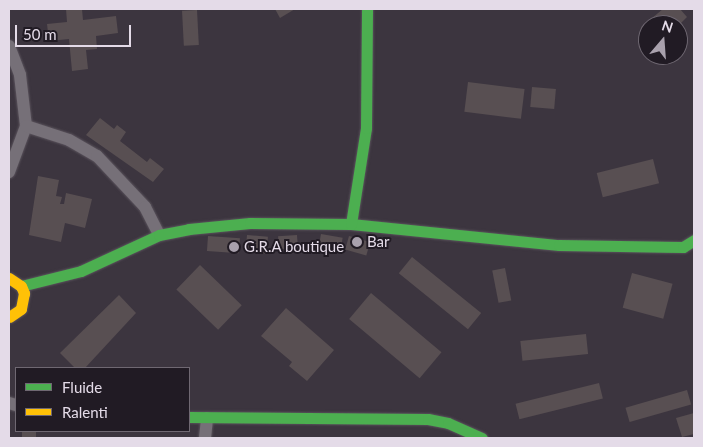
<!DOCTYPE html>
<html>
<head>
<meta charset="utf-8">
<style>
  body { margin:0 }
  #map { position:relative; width:703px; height:447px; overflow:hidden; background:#3c353f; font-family:Lato,sans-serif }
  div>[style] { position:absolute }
  .building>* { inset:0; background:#584f52; transform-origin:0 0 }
  .roads { filter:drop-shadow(0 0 1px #5a535c) drop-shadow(0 0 1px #5a535c) }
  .street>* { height:12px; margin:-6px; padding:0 6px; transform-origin:6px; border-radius:6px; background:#767078 }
  .fast>* { height:11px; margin:-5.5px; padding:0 5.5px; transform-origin:5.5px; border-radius:5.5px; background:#4caf50 }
  .slow>* { height:11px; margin:-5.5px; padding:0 5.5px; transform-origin:5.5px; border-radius:5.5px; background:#ffc107 }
  .dots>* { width:14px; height:14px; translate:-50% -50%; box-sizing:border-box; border:2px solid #211b24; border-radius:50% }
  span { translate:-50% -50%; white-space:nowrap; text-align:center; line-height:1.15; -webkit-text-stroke:4px #211b24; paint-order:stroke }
  .poi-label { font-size:15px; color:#e4dbe8 }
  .left { translate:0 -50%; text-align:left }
  .frame { position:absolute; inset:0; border:10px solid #e4dbe8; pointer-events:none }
  .legend { position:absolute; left:15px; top:367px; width:175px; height:65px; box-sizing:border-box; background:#211b24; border:1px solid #6f6872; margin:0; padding:6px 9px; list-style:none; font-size:15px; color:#e4dbe8 }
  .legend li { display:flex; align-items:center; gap:10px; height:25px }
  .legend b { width:25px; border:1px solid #6f6872 }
  .north { position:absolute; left:638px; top:15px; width:50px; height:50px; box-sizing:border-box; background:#211b24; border:1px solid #6f6872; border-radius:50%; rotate:18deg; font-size:14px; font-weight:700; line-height:20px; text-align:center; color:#e4dbe8 }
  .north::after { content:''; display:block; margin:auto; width:18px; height:22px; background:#a9a1ad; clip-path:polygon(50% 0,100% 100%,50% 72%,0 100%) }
  .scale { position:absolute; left:15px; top:25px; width:116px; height:22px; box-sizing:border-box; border:2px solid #e4dbe8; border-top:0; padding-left:6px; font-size:15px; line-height:18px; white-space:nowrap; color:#e4dbe8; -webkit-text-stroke:4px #211b24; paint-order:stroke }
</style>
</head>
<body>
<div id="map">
  <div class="building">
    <div style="clip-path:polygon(66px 9px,82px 9px,83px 20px,116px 16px,118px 33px,96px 36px,97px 49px,86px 50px,88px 69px,72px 71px,69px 39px,49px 41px,47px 24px,67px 22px)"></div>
    <div style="clip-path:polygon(275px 9px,295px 9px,280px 18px)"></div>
    <div style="clip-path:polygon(663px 9px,680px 9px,687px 17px,679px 25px,648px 25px,648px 35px,641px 27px)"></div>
    <div style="left:197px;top:10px;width:35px;height:15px;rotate:87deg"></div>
    <div style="left:468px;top:82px;width:57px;height:30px;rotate:7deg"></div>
    <div style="left:532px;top:87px;width:24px;height:20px;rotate:5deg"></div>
    <div style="clip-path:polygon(100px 118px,114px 129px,117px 125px,126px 132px,120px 141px,147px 162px,150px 158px,164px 169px,153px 182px,86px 135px)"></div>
    <div style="left:653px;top:159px;width:25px;height:58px;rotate:76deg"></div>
    <div style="clip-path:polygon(38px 176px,59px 180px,56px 196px,62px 197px,60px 204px,64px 204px,66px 193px,92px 199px,85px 228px,65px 223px,61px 242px,29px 235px)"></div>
    <div style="left:321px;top:234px;width:22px;height:12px;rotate:10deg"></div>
    <div style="left:247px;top:235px;width:21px;height:17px;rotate:5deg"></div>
    <div style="left:297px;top:235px;width:13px;height:19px;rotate:86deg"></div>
    <div style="left:208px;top:236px;width:32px;height:15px;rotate:4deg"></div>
    <div style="left:349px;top:236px;width:22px;height:14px;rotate:16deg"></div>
    <div style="left:412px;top:257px;width:89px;height:21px;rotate:39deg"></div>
    <div style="left:200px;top:265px;width:58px;height:34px;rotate:44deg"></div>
    <div style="left:505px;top:268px;width:33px;height:13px;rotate:79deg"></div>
    <div style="left:632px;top:273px;width:42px;height:36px;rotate:15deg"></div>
    <div style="left:371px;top:293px;width:92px;height:34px;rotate:40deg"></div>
    <div style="clip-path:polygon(119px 295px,136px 313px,85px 368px,75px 368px,60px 353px)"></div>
    <div style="clip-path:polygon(286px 308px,334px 350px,307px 381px,289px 366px,292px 362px,261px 336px)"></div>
    <div style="left:586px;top:334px;width:20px;height:66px;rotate:84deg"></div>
    <div style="left:599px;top:383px;width:16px;height:86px;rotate:76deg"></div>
    <div style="left:687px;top:390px;width:15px;height:64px;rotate:74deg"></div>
    <div style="clip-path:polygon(694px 413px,694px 434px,682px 437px,676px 418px)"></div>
    <div style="left:22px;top:431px;width:14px;height:7px"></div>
  </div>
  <div class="roads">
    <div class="street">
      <div style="left:9px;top:46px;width:31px;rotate:69deg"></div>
      <div style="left:20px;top:75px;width:51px;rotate:83.3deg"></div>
      <div style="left:26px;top:126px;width:49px;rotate:110.3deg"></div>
      <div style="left:26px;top:126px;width:45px;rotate:18deg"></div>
      <div style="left:69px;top:140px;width:32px;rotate:30deg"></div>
      <div style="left:97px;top:156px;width:70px;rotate:46.7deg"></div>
      <div style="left:145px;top:207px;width:31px;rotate:63deg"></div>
      <div style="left:9px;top:403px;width:7px;rotate:16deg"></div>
      <div style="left:205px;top:438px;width:20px;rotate:-84deg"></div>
    </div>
    <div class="fast">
      <div style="left:351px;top:224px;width:209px;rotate:5.8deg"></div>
      <div style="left:559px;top:245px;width:124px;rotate:0.9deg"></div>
      <div style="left:683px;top:247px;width:13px;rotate:-32deg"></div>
      <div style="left:21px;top:286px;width:62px;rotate:-14deg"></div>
      <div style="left:81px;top:271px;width:86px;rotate:-24.8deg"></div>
      <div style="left:159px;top:235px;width:31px;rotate:-11deg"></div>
      <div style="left:189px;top:229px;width:61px;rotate:-5.6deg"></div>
      <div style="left:250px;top:223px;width:101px;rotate:0.6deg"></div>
      <div style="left:351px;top:224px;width:97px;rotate:-81.1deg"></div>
      <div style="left:366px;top:128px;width:119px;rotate:-89.5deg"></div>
      <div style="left:189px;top:417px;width:239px;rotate:0.5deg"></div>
      <div style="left:428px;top:419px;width:20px;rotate:11deg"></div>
      <div style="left:448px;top:423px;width:37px;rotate:24deg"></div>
    </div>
    <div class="slow">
      <div style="left:9px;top:278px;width:14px;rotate:34deg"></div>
      <div style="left:21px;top:286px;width:8px;rotate:67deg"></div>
      <div style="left:24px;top:293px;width:16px;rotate:101deg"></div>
      <div style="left:21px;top:309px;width:14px;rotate:146deg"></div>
    </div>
  </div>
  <div class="dots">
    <div style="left:357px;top:242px;background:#a9a1ad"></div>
    <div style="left:234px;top:247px;background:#a9a1ad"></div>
  </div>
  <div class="poi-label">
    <span class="left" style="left:367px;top:242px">Bar</span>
    <span class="left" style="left:244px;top:247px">G.R.A boutique</span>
  </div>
  <div class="frame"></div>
  <ul class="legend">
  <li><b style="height:6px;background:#4caf50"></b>Fluide</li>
  <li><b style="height:6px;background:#ffc107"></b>Ralenti</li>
  </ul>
  <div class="north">N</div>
  <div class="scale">50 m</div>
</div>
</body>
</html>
